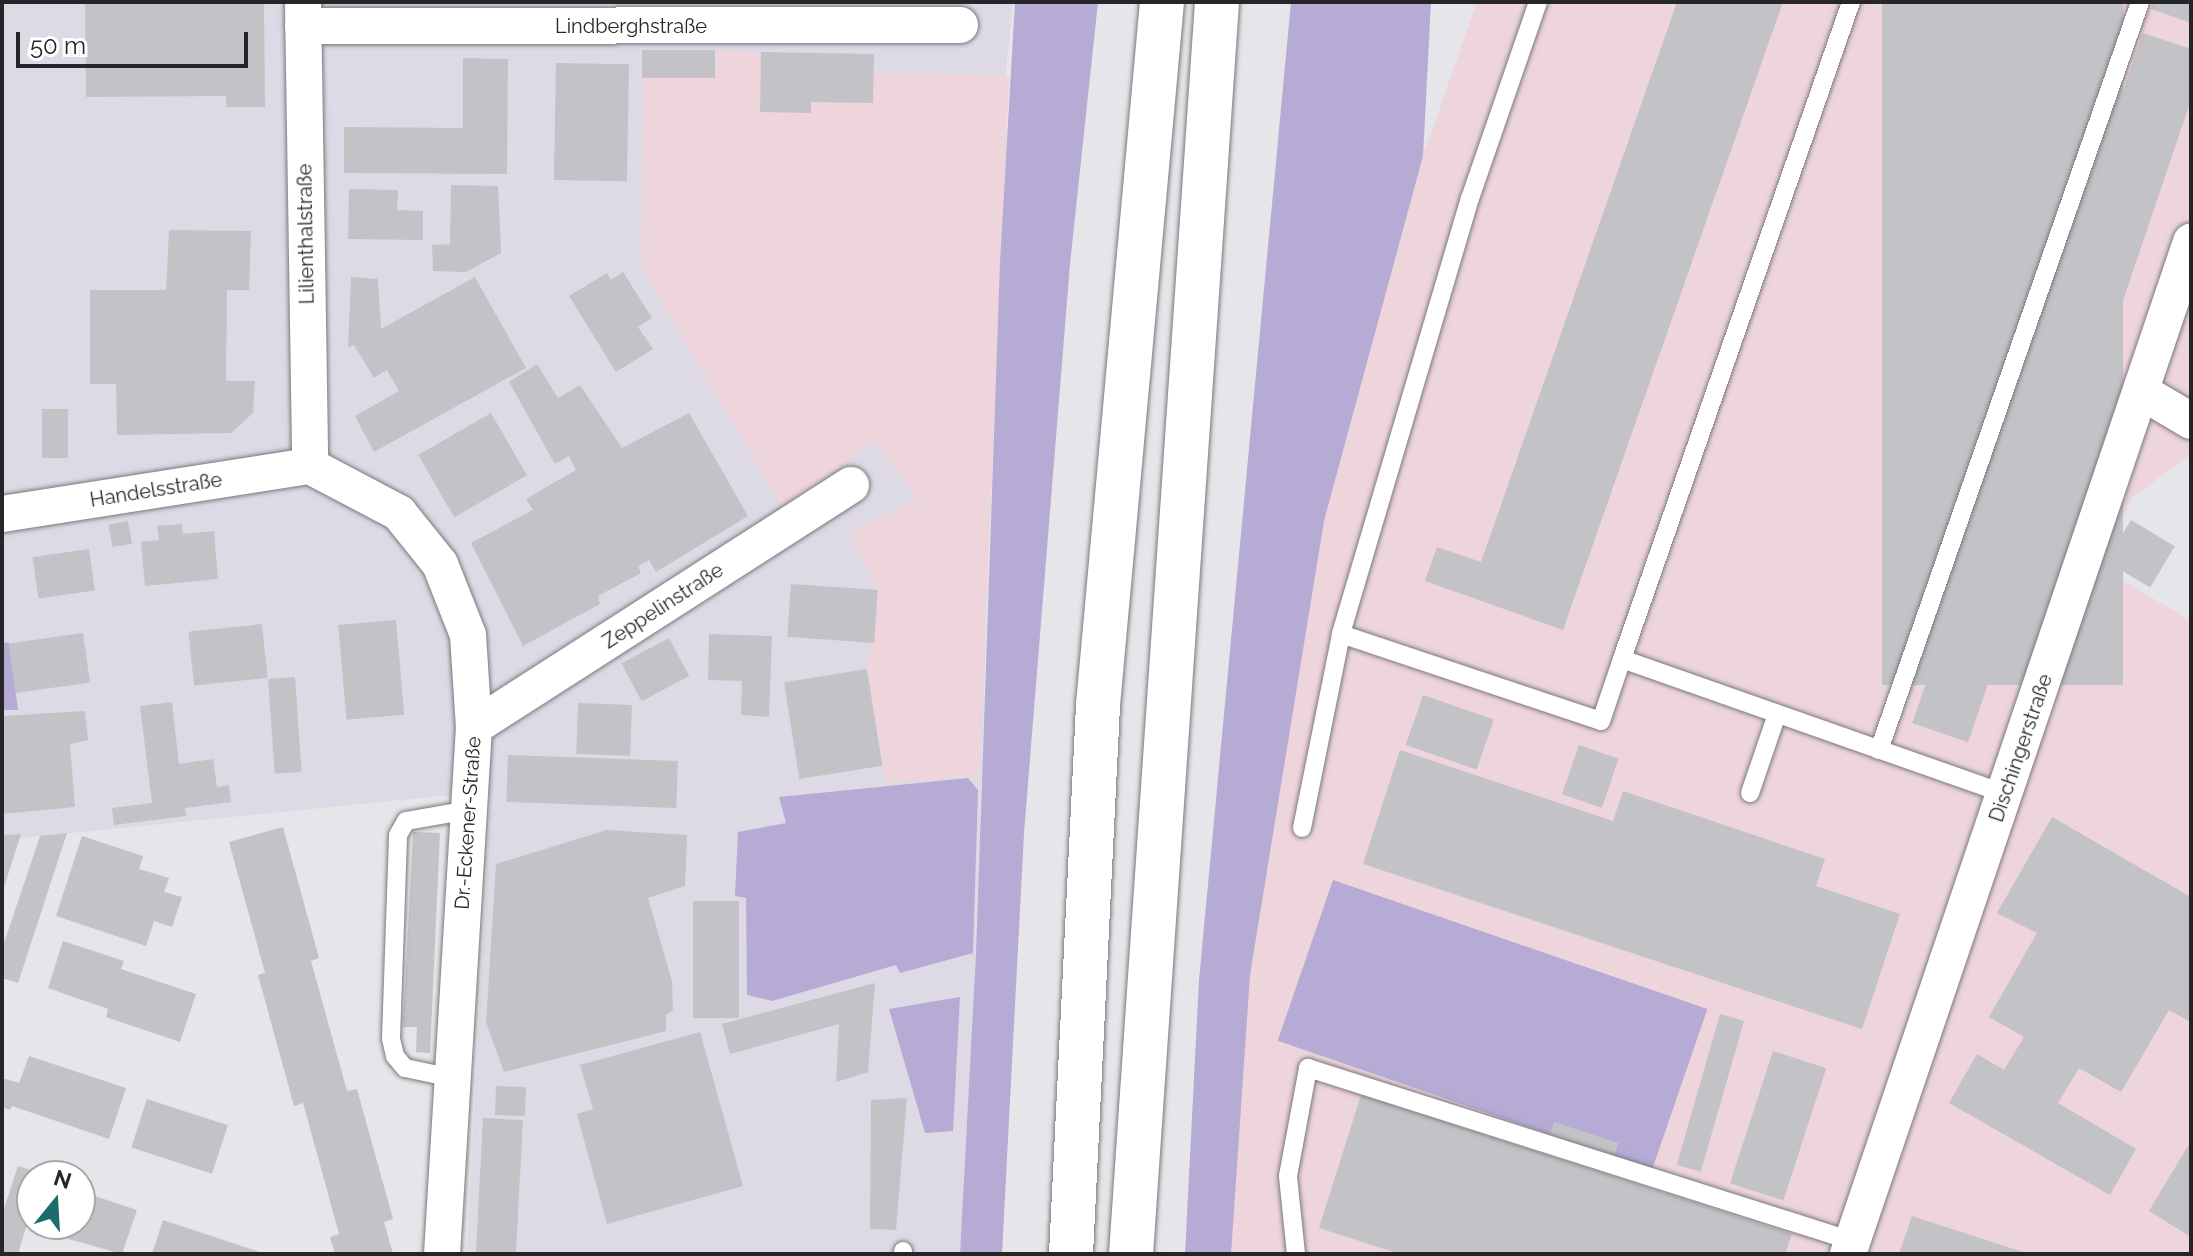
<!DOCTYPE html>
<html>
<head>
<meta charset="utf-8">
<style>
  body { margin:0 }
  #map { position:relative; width:2193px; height:1256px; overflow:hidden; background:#e6e5e9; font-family:Raleway,sans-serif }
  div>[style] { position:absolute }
  .built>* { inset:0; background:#dddae6 }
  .industrial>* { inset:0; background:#eed4db }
  .green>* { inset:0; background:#b5abd5; transform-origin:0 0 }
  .building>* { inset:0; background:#c3c2c6; transform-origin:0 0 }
  .roads { filter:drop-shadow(0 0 2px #7a797d) drop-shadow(0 0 2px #7a797d) }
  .lane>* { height:18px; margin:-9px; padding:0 9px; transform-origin:9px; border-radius:9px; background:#fff }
  .street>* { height:36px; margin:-18px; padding:0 18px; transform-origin:18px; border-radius:18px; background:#fff }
  .highway>* { height:44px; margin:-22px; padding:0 22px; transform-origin:22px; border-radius:22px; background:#fff }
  span { translate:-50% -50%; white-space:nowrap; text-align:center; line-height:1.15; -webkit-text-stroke:6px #fff; paint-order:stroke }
  .street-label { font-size:20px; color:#262527 }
  .frame { position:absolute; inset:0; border:4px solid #262527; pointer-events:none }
  .north { position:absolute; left:16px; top:1160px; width:80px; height:80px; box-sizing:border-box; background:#fff; border:2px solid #a8a8a9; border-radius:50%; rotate:18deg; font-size:22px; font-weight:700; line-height:32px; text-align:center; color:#262527 }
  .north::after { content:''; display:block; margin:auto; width:28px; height:36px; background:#1e6b6e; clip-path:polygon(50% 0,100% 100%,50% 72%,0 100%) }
  .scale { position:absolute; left:16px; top:32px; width:232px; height:36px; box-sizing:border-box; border:4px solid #262527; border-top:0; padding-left:10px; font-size:24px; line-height:28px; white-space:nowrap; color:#262527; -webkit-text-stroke:6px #fff; paint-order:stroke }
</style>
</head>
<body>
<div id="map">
  <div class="built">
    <div style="clip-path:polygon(2px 2px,1013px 2px,1002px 110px,976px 953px,960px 1254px,467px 1254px,491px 791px,2px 840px)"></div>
  </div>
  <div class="industrial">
    <div style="clip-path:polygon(1477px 2px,2191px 2px,2191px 455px,2132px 497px,2100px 567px,2191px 621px,2191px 1254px,1196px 1254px,1324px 521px,1423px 156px)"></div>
    <div style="clip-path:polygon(715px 50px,761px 52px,811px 112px,811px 102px,873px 103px,873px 72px,1009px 76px,979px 776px,886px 783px,882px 766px,867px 669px,878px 590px,850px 532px,918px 499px,874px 441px,784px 511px,641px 266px,643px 78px,715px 77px)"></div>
  </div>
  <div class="green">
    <div style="clip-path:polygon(1015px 2px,1098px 2px,1070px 264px,1024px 833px,1002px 1254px,960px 1254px,976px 953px,1000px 262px)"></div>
    <div style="clip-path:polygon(1291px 2px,1431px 2px,1423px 156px,1324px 521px,1250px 975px,1231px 1254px,1185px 1254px,1199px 980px)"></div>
    <div style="clip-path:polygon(2px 642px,9px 643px,18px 710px,2px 710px)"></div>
    <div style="clip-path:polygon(968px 778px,978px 790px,973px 953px,900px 973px,896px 965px,772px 1001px,747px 995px,746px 898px,735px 896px,738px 832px,786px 823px,779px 797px)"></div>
    <div style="left:1333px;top:880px;width:396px;height:170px;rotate:19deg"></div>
    <div style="clip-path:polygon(960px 997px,953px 1131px,925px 1133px,889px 1009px)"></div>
  </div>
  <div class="building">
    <div style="clip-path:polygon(85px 2px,264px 2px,265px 107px,226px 107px,226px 96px,86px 97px)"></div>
    <div style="clip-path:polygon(1677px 2px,1783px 2px,1563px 630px,1425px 581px,1437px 547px,1481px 562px)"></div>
    <div style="left:1882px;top:2px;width:241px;height:683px"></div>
    <div style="clip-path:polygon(2153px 2px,2191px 2px,2191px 23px,2151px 9px)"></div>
    <div style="clip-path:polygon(2143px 33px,2191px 49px,2191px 100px,2111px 336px,2047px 314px)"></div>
    <div style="left:642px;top:50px;width:73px;height:28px"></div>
    <div style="clip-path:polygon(761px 52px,874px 54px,873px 103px,811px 102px,811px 113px,760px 112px)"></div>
    <div style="clip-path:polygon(463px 58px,508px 59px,507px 174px,344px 173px,344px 127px,463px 128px)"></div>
    <div style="left:556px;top:63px;width:73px;height:117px;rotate:1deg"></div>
    <div style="clip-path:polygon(451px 185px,498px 186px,501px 253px,466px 272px,433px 271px,432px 245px,450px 244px)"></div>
    <div style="clip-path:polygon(349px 189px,398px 190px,397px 210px,423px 211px,423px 240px,348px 239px)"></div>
    <div style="clip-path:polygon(169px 230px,251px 231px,249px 290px,227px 290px,226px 381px,255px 381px,253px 413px,231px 433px,117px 435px,116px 384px,90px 384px,90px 290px,166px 290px)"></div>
    <div style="clip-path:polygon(623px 272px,652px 318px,638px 327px,653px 349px,616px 372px,569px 296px,607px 273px,611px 280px)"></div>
    <div style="clip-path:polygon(351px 277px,378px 279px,381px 329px,475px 277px,526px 368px,374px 452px,355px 416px,399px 391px,387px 370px,374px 378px,354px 345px,348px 348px)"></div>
    <div style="left:2044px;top:348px;width:60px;height:140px;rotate:19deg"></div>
    <div style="clip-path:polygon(537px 364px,558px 398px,580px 385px,622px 448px,689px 413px,748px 516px,656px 572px,649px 560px,638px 566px,641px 573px,598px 596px,600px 604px,523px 646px,471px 543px,533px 510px,526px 499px,576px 470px,569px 456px,555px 464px,509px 382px)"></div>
    <div style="left:42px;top:409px;width:26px;height:49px"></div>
    <div style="left:491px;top:413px;width:72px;height:84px;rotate:60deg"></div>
    <div style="left:1990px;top:497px;width:59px;height:239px;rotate:19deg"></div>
    <div style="left:2131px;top:520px;width:51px;height:48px;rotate:31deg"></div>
    <div style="left:128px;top:521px;width:23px;height:20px;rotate:80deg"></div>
    <div style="clip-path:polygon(182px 524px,183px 534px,214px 531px,218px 579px,145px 586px,141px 542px,159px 540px,157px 526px)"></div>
    <div style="left:89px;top:549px;width:42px;height:57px;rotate:82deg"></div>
    <div style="left:791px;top:584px;width:87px;height:53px;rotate:4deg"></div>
    <div style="left:396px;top:620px;width:95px;height:58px;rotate:85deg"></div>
    <div style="left:262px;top:624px;width:54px;height:74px;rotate:84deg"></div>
    <div style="left:83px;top:633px;width:50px;height:75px;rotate:82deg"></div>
    <div style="clip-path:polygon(709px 634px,772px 636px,769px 717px,741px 715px,742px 681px,708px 680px)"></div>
    <div style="left:669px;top:638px;width:43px;height:54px;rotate:62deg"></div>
    <div style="left:867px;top:669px;width:98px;height:84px;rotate:81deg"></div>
    <div style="left:295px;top:677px;width:95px;height:27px;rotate:86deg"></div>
    <div style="left:1423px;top:695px;width:75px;height:53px;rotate:19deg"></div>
    <div style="clip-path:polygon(172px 702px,179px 764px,213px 759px,217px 787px,229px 785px,231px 802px,185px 808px,186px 816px,114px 825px,112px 808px,152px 803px,140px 706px)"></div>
    <div style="left:578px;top:703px;width:54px;height:51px;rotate:2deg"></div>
    <div style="clip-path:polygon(85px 711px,88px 740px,70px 744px,75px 807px,2px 814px,2px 716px)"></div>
    <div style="left:1579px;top:745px;width:42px;height:52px;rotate:19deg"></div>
    <div style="clip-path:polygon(1400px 750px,1613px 821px,1623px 791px,1825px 859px,1816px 886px,1900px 914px,1862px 1029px,1363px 864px)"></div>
    <div style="left:508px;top:755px;width:170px;height:47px;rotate:2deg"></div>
    <div style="clip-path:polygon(2052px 817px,2191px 897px,2191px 1022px,2169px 1010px,2121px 1092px,2079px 1068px,2058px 1103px,2136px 1149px,2110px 1195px,1949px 1103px,1977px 1054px,2004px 1070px,2024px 1037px,1989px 1017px,2037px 933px,1997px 913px)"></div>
    <div style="clip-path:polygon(283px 827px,319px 958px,311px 961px,347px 1091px,357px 1089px,393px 1219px,384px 1222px,393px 1254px,335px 1254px,330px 1237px,339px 1234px,327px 1190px,303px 1103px,294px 1106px,258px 975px,265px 973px,229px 842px)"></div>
    <div style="clip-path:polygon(607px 830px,687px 835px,685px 886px,648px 898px,672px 981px,673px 1010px,666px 1015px,666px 1031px,504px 1072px,486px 1023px,496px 864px)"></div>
    <div style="clip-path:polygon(413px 832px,440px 833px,430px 1053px,416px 1052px,417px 1027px,403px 1027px)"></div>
    <div style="clip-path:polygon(67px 833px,18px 983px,2px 978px,2px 949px,40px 836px)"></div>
    <div style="clip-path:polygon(21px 834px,3px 890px,2px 890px,2px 835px)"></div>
    <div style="clip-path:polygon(82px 836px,143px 856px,139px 869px,169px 878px,164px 892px,182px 897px,172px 927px,154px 921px,146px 946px,56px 916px)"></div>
    <div style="left:693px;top:901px;width:46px;height:117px"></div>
    <div style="clip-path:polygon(63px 941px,124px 961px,121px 969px,196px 994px,180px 1042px,106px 1017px,108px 1009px,48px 988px)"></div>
    <div style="clip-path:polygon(875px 983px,868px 1072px,836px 1082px,839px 1024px,730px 1054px,722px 1024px)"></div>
    <div style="left:1720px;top:1014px;width:25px;height:157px;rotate:16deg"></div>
    <div style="clip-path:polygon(700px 1032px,743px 1186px,607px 1224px,577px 1114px,593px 1109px,580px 1065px)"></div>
    <div style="left:1773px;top:1051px;width:56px;height:139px;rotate:18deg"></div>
    <div style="clip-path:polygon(29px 1056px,126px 1088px,109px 1139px,12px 1106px,10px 1110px,2px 1107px,2px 1078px,19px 1083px)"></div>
    <div style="left:496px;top:1086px;width:30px;height:29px;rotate:2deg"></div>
    <div style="clip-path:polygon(1361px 1095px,1792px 1234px,1785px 1254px,1400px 1254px,1319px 1228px)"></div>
    <div style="clip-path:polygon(907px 1098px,896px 1230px,870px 1229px,871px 1100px)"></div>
    <div style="left:147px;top:1099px;width:85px;height:51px;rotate:18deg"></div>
    <div style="left:483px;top:1118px;width:40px;height:136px;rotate:3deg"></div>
    <div style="left:1554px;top:1122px;width:68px;height:19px;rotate:18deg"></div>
    <div style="clip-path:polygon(2191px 1141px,2191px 1237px,2149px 1211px)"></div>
    <div style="clip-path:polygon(18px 1166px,46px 1175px,32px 1176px,32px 1224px,80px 1224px,80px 1191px,137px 1210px,122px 1254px,26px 1227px,18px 1254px,2px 1254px,2px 1215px)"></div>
    <div style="clip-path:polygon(1912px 1216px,2026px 1253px,2026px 1254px,1899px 1254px)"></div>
    <div style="clip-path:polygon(163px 1220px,263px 1253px,263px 1254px,152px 1254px)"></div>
  </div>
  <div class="roads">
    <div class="lane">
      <div style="left:1538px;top:2px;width:207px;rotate:109.1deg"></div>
      <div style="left:1470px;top:198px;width:455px;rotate:106.5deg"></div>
      <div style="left:1341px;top:634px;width:274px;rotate:18.5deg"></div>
      <div style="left:1601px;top:721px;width:65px;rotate:-71.3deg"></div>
      <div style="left:1851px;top:2px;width:696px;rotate:109.22deg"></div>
      <div style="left:1622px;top:659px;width:406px;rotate:19.4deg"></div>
      <div style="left:1879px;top:750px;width:792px;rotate:-70.76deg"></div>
      <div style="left:1750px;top:793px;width:83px;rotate:-71.1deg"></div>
      <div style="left:1302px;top:828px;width:198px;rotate:-78.6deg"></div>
      <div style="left:453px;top:1078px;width:49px;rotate:-168.2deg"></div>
      <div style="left:405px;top:1068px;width:16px;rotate:-130deg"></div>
      <div style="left:395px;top:1056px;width:18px;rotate:-103deg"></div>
      <div style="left:391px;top:1038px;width:203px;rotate:-88deg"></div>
      <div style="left:398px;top:835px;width:16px;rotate:-60deg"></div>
      <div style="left:406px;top:821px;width:64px;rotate:-9.9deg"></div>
      <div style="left:903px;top:1251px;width:3px;rotate:90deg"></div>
      <div style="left:1296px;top:1254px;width:78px;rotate:-95.9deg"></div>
      <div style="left:1288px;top:1176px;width:110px;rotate:-79.5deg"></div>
      <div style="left:1308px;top:1068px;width:571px;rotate:17.64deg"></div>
    </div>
    <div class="street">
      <div style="left:303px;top:3px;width:463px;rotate:89.1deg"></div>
      <div style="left:303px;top:26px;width:657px;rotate:-0.09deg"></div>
      <div style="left:2142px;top:392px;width:57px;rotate:30.6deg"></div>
      <div style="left:310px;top:466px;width:101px;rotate:27.8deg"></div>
      <div style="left:399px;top:513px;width:65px;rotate:51.2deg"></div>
      <div style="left:440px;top:564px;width:76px;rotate:68.5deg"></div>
      <div style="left:468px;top:635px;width:92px;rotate:86.3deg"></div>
      <div style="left:474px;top:727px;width:528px;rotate:93.47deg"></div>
      <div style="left:2px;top:514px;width:312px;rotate:-8.9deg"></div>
      <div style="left:474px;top:727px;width:448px;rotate:-32.7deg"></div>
      <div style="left:1848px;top:1254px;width:1069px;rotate:-71.28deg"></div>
    </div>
    <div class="highway">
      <div style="left:1071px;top:1254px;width:550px;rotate:-87.18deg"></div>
      <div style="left:1098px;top:705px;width:706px;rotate:-84.8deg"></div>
      <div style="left:1131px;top:1254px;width:1255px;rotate:-86.07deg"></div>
    </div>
  </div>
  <div class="street-label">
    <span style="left:631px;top:26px">Lindberghstraße</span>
    <span style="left:306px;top:234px;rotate:-91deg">Lilienthalstraße</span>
    <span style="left:156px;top:490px;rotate:-9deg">Handelsstraße</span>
    <span style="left:663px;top:606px;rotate:-33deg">Zeppelinstraße</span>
    <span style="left:2021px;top:748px;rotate:-71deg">Dischingerstraße</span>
    <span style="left:468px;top:823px;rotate:-86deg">Dr.-Eckener-Straße</span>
  </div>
  <div class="frame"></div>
  <div class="north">N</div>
  <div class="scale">50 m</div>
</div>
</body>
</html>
